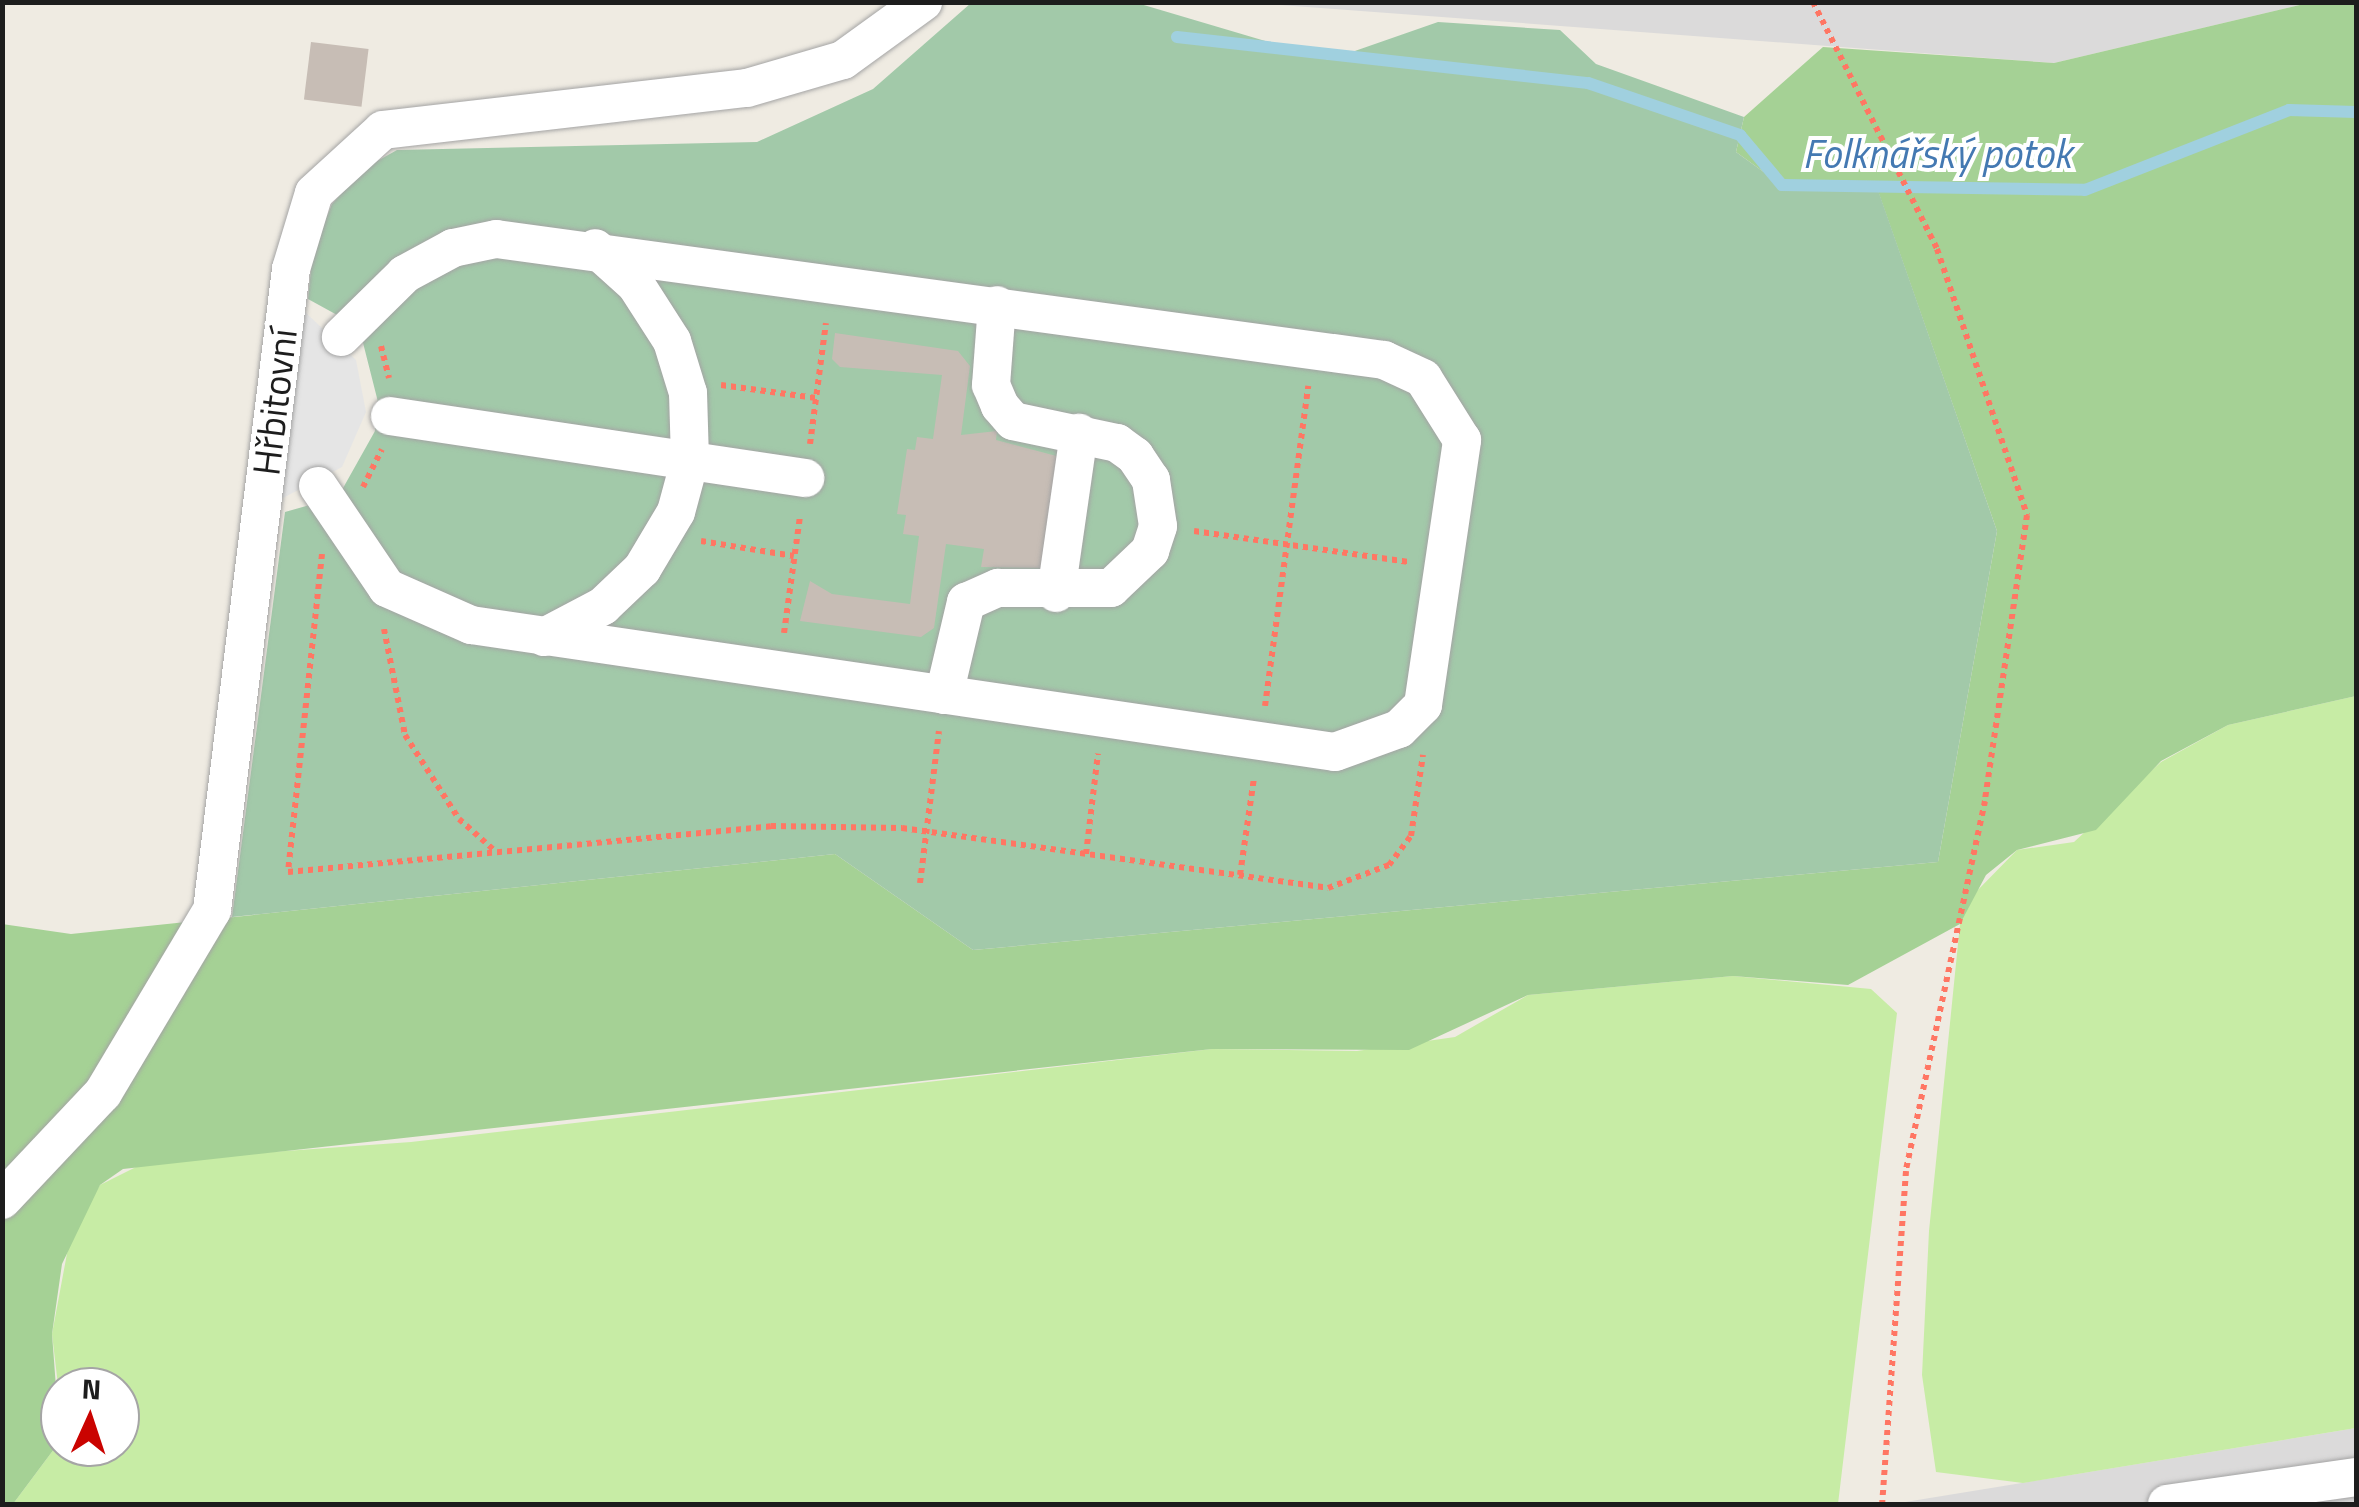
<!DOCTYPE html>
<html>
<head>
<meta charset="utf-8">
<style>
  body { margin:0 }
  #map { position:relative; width:2359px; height:1507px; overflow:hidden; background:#efebe2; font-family:"Titillium Web",sans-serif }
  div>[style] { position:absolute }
  .residential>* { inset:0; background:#dbdada }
  .grass>* { inset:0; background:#c7eca5 }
  .forest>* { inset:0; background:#a5d195 }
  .cemetery>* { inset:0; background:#a2c9a9 }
  .parking>* { inset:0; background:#e5e5e5 }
  .stream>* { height:12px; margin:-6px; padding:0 6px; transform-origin:6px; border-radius:6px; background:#a0d0df }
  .building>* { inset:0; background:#c7bdb5; transform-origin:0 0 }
  .path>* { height:6px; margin-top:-3px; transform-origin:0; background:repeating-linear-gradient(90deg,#ff7663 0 5px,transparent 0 10px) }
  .roads { filter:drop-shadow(0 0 2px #a4a4a4) drop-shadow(0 0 2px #a4a4a4) }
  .minor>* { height:38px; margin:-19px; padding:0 19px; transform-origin:19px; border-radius:19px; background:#fff }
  span { translate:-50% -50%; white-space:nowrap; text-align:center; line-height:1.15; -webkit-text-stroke:8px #fff; paint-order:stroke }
  .street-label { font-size:38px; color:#1d1d1d }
  .water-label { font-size:40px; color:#4479b2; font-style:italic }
  .frame { position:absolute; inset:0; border:5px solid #1d1d1d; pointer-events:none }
  .north { position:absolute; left:40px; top:1367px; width:100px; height:100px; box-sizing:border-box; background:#fff; border:2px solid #a5a5a5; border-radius:50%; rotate:3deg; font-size:28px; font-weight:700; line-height:40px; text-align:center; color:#1d1d1d }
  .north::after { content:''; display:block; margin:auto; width:35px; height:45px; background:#ca0300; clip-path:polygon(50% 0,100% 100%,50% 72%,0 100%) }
</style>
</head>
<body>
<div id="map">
  <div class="residential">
    <div style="clip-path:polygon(1255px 3px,2308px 3px,2054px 63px)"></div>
    <div style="clip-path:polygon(2356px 1428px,2356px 1504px,1893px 1504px,2071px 1475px)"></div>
  </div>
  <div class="grass">
    <div style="clip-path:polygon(2356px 696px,2356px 1428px,2023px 1483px,1936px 1472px,1922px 1375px,1929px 1231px,1960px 924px,1972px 896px,2017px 850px,2074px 842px,2161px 762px,2228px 725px)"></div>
    <div style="clip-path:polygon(1733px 976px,1871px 989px,1897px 1013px,1838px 1504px,13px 1504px,60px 1441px,120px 1447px,120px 1387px,60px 1387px,60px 1402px,52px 1334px,71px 1232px,100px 1185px,148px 1161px,411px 1142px,1212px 1049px,1357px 1051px,1455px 1037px,1528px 995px)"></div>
  </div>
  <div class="forest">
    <div style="clip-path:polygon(2308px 3px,2356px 3px,2356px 696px,2228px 725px,2161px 761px,2096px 830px,2017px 850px,1986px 875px,1960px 924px,1848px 985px,1733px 976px,1528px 995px,1409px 1050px,1212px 1049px,123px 1169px,100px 1185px,62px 1264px,52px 1334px,60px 1441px,13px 1504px,3px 1504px,2px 924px,71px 934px,835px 854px,973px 950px,1938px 862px,1997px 531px,1878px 191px,1783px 186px,1736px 152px,1744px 117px,1823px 47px,2054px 63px)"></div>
  </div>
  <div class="cemetery">
    <div style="clip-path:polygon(971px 3px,1137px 3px,1329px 60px,1438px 22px,1560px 30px,1596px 64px,1744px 117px,1736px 152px,1783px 186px,1878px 190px,1997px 531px,1938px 862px,973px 950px,835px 854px,232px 917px,285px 512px,338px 497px,375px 431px,378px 402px,359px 327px,308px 299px,313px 250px,332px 204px,363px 169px,397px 150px,757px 142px,873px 89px)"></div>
  </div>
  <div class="parking">
    <div style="clip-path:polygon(305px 312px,356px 360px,366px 412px,342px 467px,281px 499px)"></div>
  </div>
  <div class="stream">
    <div style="left:1177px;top:37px;width:414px;rotate:6.4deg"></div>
    <div style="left:1588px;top:83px;width:161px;rotate:18.9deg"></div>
    <div style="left:1740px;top:135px;width:65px;rotate:50deg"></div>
    <div style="left:1782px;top:185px;width:303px;rotate:0.9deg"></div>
    <div style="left:2085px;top:190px;width:219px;rotate:-21.4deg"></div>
    <div style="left:2289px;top:110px;width:67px;rotate:1.7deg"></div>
  </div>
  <div class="building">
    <div style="left:311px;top:42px;width:58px;height:58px;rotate:7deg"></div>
    <div style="clip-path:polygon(835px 333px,958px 351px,970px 366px,961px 435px,997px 431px,996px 440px,1064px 458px,1048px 568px,981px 567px,984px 549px,946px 544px,934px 628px,921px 637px,800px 621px,810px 581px,832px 594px,910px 604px,919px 536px,903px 534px,906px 515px,897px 514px,907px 449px,915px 450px,917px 437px,933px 439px,942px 375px,840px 367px,832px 359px)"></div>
  </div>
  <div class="path">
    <div style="left:1813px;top:2px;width:276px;rotate:63.3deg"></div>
    <div style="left:1937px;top:249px;width:281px;rotate:71.3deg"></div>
    <div style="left:2027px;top:515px;width:289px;rotate:98.4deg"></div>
    <div style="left:1985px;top:801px;width:378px;rotate:102.1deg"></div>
    <div style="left:1906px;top:1171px;width:334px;rotate:94.1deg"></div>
    <div style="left:381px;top:346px;width:33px;rotate:76deg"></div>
    <div style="left:721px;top:385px;width:96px;rotate:7.8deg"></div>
    <div style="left:810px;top:444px;width:122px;rotate:-82.5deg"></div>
    <div style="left:363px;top:487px;width:42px;rotate:-63.4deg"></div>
    <div style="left:1194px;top:531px;width:217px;rotate:8.2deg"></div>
    <div style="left:701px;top:541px;width:94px;rotate:9.2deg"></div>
    <div style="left:322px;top:554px;width:320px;rotate:96.1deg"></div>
    <div style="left:288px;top:872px;width:485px;rotate:-5.4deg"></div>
    <div style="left:771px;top:826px;width:131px;rotate:0.9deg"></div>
    <div style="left:902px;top:828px;width:430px;rotate:8deg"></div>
    <div style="left:1328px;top:888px;width:65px;rotate:-20.7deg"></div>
    <div style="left:1389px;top:865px;width:36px;rotate:-53deg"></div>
    <div style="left:1411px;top:836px;width:82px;rotate:-81.6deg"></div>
    <div style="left:384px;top:629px;width:108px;rotate:78.8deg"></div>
    <div style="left:405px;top:735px;width:100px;rotate:57.3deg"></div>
    <div style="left:459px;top:819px;width:48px;rotate:41.6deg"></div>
    <div style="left:784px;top:633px;width:118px;rotate:-82.2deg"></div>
    <div style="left:1265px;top:706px;width:323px;rotate:-82.3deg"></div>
    <div style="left:1086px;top:854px;width:101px;rotate:-83.2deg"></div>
    <div style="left:1240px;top:875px;width:98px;rotate:-81.8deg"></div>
    <div style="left:920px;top:883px;width:153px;rotate:-82.9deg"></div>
  </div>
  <div class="roads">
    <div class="minor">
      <div style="left:390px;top:416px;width:420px;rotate:8.5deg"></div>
      <div style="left:318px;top:486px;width:123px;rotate:55.9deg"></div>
      <div style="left:387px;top:588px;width:92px;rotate:23.8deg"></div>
      <div style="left:471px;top:625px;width:873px;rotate:8.36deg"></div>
      <div style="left:1335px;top:752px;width:68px;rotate:-19.8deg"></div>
      <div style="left:1399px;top:729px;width:34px;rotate:-45deg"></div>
      <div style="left:1423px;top:705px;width:268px;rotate:-81.6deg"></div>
      <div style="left:1462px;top:440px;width:73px;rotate:-122.2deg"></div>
      <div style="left:1423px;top:378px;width:43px;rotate:-155.2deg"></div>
      <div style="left:1384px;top:360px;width:896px;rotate:-172.24deg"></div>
      <div style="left:496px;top:239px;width:44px;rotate:168.2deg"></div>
      <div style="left:453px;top:248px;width:55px;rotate:151.6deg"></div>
      <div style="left:405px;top:274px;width:90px;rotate:135.5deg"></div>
      <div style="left:1056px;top:593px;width:162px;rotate:-81.8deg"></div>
      <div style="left:544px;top:637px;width:67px;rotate:-27.7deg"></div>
      <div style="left:603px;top:606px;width:54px;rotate:-43.5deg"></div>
      <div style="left:642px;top:569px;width:66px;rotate:-59.2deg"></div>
      <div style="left:676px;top:512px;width:54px;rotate:-74.9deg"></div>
      <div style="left:690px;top:460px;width:67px;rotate:-91.7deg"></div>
      <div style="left:688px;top:393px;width:54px;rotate:-107.1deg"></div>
      <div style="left:672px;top:341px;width:67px;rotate:-122.7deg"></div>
      <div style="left:636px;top:285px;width:55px;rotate:-137.9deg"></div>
      <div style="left:944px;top:695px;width:96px;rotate:-76.7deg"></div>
      <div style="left:966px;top:602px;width:35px;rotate:-24deg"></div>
      <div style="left:998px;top:588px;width:113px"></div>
      <div style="left:1111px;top:588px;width:54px;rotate:-43.5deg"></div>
      <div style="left:1150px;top:551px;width:26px;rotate:-72deg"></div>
      <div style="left:1158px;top:526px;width:47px;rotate:-98.7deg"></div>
      <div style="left:1151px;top:480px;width:29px;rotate:-124deg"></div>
      <div style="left:1135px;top:456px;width:22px;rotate:-144deg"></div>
      <div style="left:1117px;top:443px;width:106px;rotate:-168.1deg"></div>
      <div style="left:1013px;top:421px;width:20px;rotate:-131deg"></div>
      <div style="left:1000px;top:406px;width:23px;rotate:-113deg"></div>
      <div style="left:991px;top:385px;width:80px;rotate:-85.7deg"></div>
      <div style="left:2px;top:1200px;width:147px;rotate:-46.7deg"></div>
      <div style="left:103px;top:1093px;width:213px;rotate:-59.2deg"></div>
      <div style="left:212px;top:910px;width:646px;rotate:-82.97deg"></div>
      <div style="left:291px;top:269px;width:79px;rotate:-73.2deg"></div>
      <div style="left:314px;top:193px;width:93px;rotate:-42.4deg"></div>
      <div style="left:383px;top:130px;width:366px;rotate:-6.6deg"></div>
      <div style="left:747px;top:88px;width:100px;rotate:-16.3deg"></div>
      <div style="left:843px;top:60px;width:99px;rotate:-35.9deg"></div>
      <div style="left:2167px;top:1504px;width:191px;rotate:-8.1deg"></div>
    </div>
  </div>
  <div class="street-label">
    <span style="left:275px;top:402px;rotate:-83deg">Hřbitovní</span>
  </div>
  <div class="water-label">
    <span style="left:1937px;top:154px">Folknářský potok</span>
  </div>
  <div class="frame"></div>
  <div class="north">N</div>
</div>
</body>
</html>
